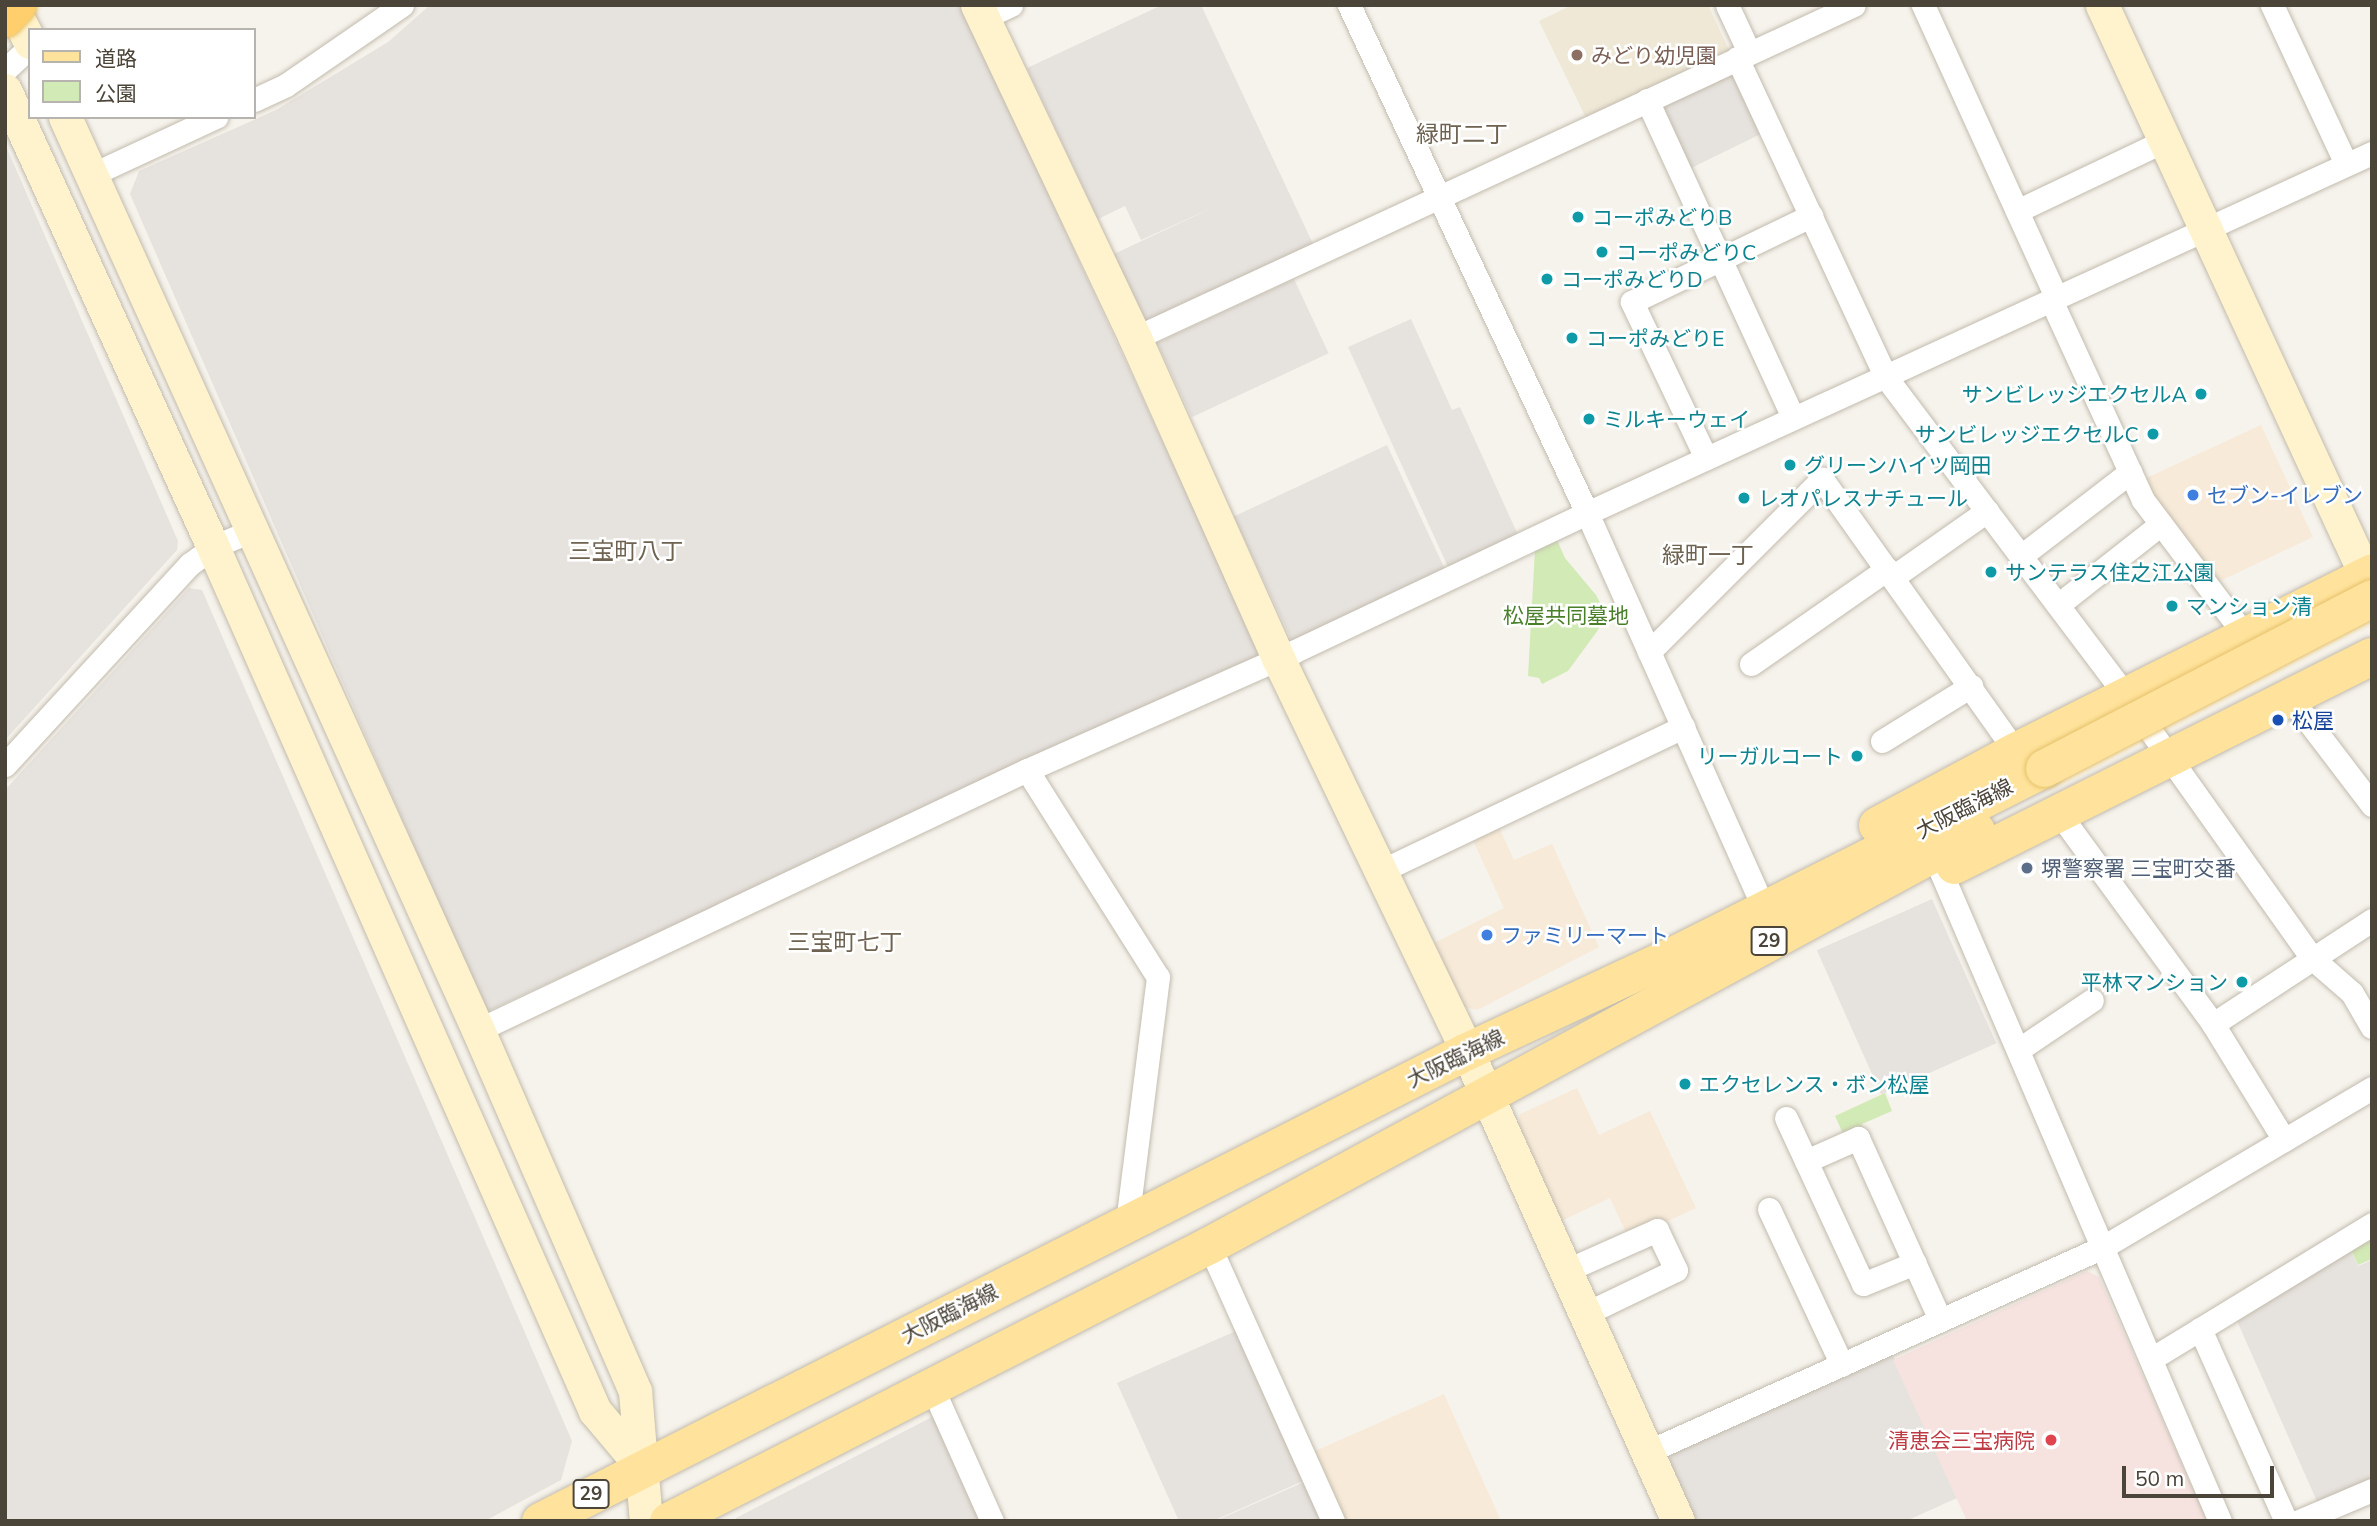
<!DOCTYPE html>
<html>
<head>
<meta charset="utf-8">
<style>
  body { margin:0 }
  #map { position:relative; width:2377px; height:1526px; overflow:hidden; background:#f6f3ec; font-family:Mulish,"Noto Sans JP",sans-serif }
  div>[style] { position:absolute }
  .commercial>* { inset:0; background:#f7ead8 }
  .industrial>* { inset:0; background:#e6e2dd; transform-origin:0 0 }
  .education>* { inset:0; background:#efe8d6 }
  .medical>* { inset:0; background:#f6e3e0 }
  .green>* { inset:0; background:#d2eab5 }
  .roads { filter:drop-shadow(0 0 2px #c2bbae) drop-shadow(0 0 2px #c2bbae) }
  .street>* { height:23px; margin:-11.5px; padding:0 11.5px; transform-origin:11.5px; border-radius:11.5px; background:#fff }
  .secondary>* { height:33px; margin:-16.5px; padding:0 16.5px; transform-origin:16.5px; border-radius:16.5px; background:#fff3cd }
  .primary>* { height:37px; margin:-18.5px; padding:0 18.5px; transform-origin:18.5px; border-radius:18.5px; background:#ffe39c }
  .bridges { filter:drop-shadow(0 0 2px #e6c16a) drop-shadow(0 0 2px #e6c16a) }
  .primary-bridge>* { height:37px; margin:-18.5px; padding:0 18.5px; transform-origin:18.5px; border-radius:18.5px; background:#ffe39c }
  .highway-bridge>* { height:38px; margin:-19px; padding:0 19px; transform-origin:19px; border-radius:19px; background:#ffcf6e }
  .dots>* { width:19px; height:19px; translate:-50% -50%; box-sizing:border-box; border:4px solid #fff; border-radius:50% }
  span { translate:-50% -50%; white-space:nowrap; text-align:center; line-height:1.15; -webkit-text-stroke:5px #fff; paint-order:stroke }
  .shield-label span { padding:2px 5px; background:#fff; border:2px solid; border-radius:5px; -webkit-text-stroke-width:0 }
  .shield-label { font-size:19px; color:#4b4439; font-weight:700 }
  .education-label { font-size:21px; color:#785e54 }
  .left { translate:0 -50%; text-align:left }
  .culture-label { font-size:21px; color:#0d838f }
  .right { translate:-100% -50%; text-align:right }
  .shop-label { font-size:21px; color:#366cbe }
  .park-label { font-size:21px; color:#4a7f2a }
  .transit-label { font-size:21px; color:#164399 }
  .street-label { font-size:21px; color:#4b4439 }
  .service-label { font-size:21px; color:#4e5e75 }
  .health-label { font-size:21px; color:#be3a42 }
  .neighbourhood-label { font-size:23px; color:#6e6250 }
  .frame { position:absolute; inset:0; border:7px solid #4b4439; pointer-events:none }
  .legend { position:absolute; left:28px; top:28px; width:228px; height:91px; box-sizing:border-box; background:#fff; border:2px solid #b7b4b0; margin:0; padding:9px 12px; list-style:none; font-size:21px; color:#4b4439 }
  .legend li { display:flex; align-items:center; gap:14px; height:35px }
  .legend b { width:35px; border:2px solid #b7b4b0 }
  .scale { position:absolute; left:2122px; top:1466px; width:152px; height:32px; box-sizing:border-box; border:4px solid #4b4439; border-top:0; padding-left:9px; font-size:21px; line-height:24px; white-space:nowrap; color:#4b4439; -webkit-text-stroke:5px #fff; paint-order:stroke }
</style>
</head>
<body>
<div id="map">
  <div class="commercial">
    <div style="clip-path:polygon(2261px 425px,2313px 537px,2216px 583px,2142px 480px)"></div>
    <div style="clip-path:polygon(1498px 825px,1514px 860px,1552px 844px,1599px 947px,1477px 1010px,1459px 1006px,1432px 944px,1504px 908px,1471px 836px)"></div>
    <div style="clip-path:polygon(1577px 1088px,1599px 1135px,1650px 1111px,1696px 1208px,1629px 1239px,1610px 1198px,1561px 1221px,1517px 1130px,1520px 1114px)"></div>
    <div style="clip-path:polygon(1444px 1394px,1501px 1521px,1346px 1521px,1315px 1451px)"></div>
  </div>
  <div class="industrial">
    <div style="clip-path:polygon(430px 5px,961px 5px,1261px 655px,486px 1012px,130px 194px,139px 171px,276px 110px,388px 42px)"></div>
    <div style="clip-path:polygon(1162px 5px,1201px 5px,1314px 246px,1145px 325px,1112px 255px,1218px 205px,1141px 240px,1125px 206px,1098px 219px,1027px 68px)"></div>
    <div style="left:1734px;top:66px;width:73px;height:85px;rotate:64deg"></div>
    <div style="clip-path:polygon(5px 144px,178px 541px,177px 550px,5px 740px)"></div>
    <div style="left:1294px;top:279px;width:82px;height:151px;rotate:65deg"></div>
    <div style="clip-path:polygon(1411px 319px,1452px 410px,1460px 407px,1518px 535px,1448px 567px,1348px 347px)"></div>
    <div style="left:1387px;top:445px;width:138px;height:169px;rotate:65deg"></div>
    <div style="clip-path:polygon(189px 588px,202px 590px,572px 1441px,561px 1480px,485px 1521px,5px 1521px,5px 790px)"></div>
    <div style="left:1932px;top:899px;width:158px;height:126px;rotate:66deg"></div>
    <div style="clip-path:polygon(2351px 1251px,2358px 1266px,2372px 1260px,2372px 1483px,2319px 1506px,2237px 1321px)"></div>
    <div style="clip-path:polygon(1236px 1331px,1303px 1481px,1213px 1521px,1179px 1521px,1117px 1383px)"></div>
    <div style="clip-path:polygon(1893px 1355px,1957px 1498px,1906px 1521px,1694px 1521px,1668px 1464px,1673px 1452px)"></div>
    <div style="clip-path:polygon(936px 1415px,983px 1521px,735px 1521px,736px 1518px)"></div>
    <div style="clip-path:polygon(1304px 1482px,1321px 1521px,1215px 1521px)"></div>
  </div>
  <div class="education">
    <div style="clip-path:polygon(1572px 5px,1708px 5px,1729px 50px,1586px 118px,1539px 21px)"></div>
  </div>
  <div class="medical">
    <div style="clip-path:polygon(2087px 1271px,2099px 1277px,2207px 1521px,1967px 1521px,1893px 1360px)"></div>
  </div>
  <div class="green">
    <div style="clip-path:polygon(1557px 540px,1565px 558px,1596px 595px,1606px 614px,1598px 630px,1568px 671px,1542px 684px,1539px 678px,1528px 676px,1535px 549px)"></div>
    <div style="clip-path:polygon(1885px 1093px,1892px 1111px,1862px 1124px,1863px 1130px,1845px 1138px,1835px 1116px)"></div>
    <div style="clip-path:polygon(2372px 1238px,2372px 1259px,2358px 1265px,2351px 1250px)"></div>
  </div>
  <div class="roads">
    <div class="street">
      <div style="left:1349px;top:5px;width:561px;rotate:64.9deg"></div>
      <div style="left:1587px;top:513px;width:413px;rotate:65.9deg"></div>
      <div style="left:1727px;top:5px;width:52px;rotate:64.9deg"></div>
      <div style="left:1923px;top:5px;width:321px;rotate:65.5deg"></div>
      <div style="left:2272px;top:5px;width:175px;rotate:65deg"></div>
      <div style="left:983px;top:18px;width:31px;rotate:-25deg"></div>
      <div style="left:1737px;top:58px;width:351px;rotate:65deg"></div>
      <div style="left:1885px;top:376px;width:399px;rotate:53deg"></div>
      <div style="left:2125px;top:695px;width:323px;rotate:54.6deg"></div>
      <div style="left:2312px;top:958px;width:53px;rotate:41.2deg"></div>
      <div style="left:2352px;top:993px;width:39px;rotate:60deg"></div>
      <div style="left:5px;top:70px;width:34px;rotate:-43deg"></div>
      <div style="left:254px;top:100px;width:35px;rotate:-25deg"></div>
      <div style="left:286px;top:85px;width:141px;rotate:-34.6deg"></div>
      <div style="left:1647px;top:100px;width:350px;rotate:65.3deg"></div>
      <div style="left:93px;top:174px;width:136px;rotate:-24.9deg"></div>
      <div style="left:2017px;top:211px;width:165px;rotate:-25.5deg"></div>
      <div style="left:2051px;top:300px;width:220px;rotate:65.3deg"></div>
      <div style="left:2143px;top:500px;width:168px;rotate:53deg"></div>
      <div style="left:1135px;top:338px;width:792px;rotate:-24.85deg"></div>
      <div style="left:1706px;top:458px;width:173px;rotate:-115.4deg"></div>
      <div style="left:1632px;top:302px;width:199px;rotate:-25.7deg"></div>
      <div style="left:2021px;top:556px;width:138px;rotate:-37.6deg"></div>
      <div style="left:1893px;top:577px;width:115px;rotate:-35.1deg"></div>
      <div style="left:2058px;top:605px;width:131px;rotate:-38.2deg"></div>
      <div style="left:1649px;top:652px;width:245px;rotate:-45deg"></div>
      <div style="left:1822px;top:479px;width:334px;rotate:54.6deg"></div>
      <div style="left:1751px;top:664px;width:166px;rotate:-34.9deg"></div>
      <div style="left:2289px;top:696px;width:137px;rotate:52.7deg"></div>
      <div style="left:1882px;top:741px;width:105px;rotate:-31.7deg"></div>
      <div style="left:5px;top:765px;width:273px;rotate:-47.4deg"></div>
      <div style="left:190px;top:564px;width:29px;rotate:-36deg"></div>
      <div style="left:213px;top:547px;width:43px;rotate:-23deg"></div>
      <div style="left:1027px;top:770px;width:245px;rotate:57.7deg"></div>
      <div style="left:1158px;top:977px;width:248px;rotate:97.2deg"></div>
      <div style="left:2058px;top:812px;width:263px;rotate:53.8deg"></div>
      <div style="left:2213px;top:1024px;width:136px;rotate:58.5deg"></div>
      <div style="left:1381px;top:871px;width:335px;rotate:-25.5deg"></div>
      <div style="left:1941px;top:872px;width:706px;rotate:66.74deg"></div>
      <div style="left:2213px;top:1024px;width:190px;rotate:-33.2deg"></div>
      <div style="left:478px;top:1030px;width:607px;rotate:-25.34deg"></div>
      <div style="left:1027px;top:770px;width:291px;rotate:-23.9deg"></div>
      <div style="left:1293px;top:652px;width:325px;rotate:-25.3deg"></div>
      <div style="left:1587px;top:513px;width:864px;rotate:-24.64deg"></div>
      <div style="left:2018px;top:1050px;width:89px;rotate:-34deg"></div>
      <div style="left:1786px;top:1118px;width:183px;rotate:65.1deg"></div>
      <div style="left:1863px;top:1284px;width:56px;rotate:-22deg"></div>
      <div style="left:1806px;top:1161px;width:57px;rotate:-23.9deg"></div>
      <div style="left:1858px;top:1138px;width:200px;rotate:65.7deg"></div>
      <div style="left:1769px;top:1209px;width:172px;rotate:64.9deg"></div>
      <div style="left:1209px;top:1245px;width:303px;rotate:65.8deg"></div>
      <div style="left:1565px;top:1271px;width:101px;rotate:-24deg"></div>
      <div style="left:1657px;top:1230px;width:44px;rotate:64.6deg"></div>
      <div style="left:1676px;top:1270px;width:101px;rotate:154.2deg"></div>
      <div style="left:2200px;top:1329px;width:210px;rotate:65.9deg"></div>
      <div style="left:2151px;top:1359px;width:259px;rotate:-31.4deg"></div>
      <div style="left:932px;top:1387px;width:147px;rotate:65.9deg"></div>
      <div style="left:1647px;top:1452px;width:500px;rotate:-24.2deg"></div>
      <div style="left:2103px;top:1247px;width:312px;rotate:-30.6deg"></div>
      <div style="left:2299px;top:1521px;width:79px;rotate:-23deg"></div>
    </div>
    <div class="secondary">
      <div style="left:11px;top:5px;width:42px;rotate:62.8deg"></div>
      <div style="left:977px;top:5px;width:369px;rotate:64.6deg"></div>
      <div style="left:1135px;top:338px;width:350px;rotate:65.9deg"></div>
      <div style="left:1278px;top:658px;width:436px;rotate:64.3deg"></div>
      <div style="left:1467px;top:1051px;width:515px;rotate:65.82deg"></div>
      <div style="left:2102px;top:5px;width:643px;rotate:65.19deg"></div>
      <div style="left:5px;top:90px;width:502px;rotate:65.53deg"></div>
      <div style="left:213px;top:547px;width:945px;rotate:66.15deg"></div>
      <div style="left:595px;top:1411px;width:75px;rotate:49.9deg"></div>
      <div style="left:65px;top:117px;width:1002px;rotate:65.66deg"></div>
      <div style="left:478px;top:1030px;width:394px;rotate:66.5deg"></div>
      <div style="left:635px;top:1391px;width:130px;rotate:85.2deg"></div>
    </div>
    <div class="primary">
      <div style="left:1877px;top:825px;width:157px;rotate:-28.2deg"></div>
      <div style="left:2015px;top:751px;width:399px;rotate:-26.6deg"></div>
      <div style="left:1954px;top:865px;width:467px;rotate:-26.6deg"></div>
      <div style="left:540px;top:1521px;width:1039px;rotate:-26.89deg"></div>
      <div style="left:1467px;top:1051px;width:225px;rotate:-25deg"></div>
      <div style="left:1671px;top:956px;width:418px;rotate:-26.7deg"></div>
      <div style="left:668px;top:1521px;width:607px;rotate:-27.03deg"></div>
      <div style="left:1209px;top:1245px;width:872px;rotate:-28.42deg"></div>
    </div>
  </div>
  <div class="bridges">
    <div class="primary-bridge">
      <div style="left:2044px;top:768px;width:369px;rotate:-27.4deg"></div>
    </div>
    <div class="highway-bridge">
      <div style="left:5px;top:18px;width:18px;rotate:-47deg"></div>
    </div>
  </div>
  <div class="dots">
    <div style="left:1577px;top:55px;background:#8d6e63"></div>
    <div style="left:1578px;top:217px;background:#0f9aa8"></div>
    <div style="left:1602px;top:252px;background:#0f9aa8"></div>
    <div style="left:1547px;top:279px;background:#0f9aa8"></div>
    <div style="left:1572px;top:338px;background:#0f9aa8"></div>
    <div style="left:2201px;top:394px;background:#0f9aa8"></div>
    <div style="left:1589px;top:419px;background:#0f9aa8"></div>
    <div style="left:2153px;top:434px;background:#0f9aa8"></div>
    <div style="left:1790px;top:465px;background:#0f9aa8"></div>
    <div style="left:2193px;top:495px;background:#3f7fe0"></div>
    <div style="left:1744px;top:498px;background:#0f9aa8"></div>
    <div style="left:1991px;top:572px;background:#0f9aa8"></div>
    <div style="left:2172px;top:606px;background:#0f9aa8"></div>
    <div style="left:2278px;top:720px;background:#1a4fb4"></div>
    <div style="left:1857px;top:756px;background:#0f9aa8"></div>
    <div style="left:2027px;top:868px;background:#5c6f8a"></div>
    <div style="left:1487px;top:935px;background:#3f7fe0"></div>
    <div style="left:2242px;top:982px;background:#0f9aa8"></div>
    <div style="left:1685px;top:1084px;background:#0f9aa8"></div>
    <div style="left:2051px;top:1440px;background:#e0444e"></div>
  </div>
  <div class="shield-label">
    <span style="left:1769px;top:941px">29</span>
    <span style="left:591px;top:1494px">29</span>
  </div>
  <div class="education-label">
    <span class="left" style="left:1591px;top:55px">みどり幼児園</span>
  </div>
  <div class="culture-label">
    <span class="left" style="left:1592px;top:217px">コーポみどりB</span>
    <span class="left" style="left:1616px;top:252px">コーポみどりC</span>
    <span class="left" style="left:1561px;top:279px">コーポみどりD</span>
    <span class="left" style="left:1586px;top:338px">コーポみどりE</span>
    <span class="right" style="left:2187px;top:394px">サンビレッジエクセルA</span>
    <span class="left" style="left:1603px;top:419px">ミルキーウェイ</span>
    <span class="right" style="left:2139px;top:434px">サンビレッジエクセルC</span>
    <span class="left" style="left:1804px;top:465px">グリーンハイツ岡田</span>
    <span class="left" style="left:1758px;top:498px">レオパレスナチュール</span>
    <span class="left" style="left:2005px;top:572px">サンテラス住之江公園</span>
    <span class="left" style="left:2186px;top:606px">マンション清</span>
    <span class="right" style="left:1843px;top:756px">リーガルコート</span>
    <span class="right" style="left:2228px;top:982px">平林マンション</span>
    <span class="left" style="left:1699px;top:1084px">エクセレンス・ボン松屋</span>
  </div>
  <div class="shop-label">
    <span class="left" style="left:2207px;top:495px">セブン-イレブン</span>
    <span class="left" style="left:1501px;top:935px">ファミリーマート</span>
  </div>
  <div class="park-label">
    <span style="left:1566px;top:615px">松屋共同墓地</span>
  </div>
  <div class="transit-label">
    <span class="left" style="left:2292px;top:720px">松屋</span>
  </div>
  <div class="street-label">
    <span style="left:1964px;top:808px;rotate:-27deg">大阪臨海線</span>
    <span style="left:1455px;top:1058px;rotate:-26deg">大阪臨海線</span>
    <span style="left:949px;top:1313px;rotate:-27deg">大阪臨海線</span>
  </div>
  <div class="service-label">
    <span class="left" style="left:2041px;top:868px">堺警察署 三宝町交番</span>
  </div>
  <div class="health-label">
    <span class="right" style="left:2035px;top:1440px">清恵会三宝病院</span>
  </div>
  <div class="neighbourhood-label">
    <span style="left:1462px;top:134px">緑町二丁</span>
    <span style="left:626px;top:551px">三宝町八丁</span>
    <span style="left:1708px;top:555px">緑町一丁</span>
    <span style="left:845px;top:942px">三宝町七丁</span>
  </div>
  <div class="frame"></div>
  <ul class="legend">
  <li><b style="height:9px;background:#ffe39c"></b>道路</li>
  <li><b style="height:19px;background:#d2eab5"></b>公園</li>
  </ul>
  <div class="scale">50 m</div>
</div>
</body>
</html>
